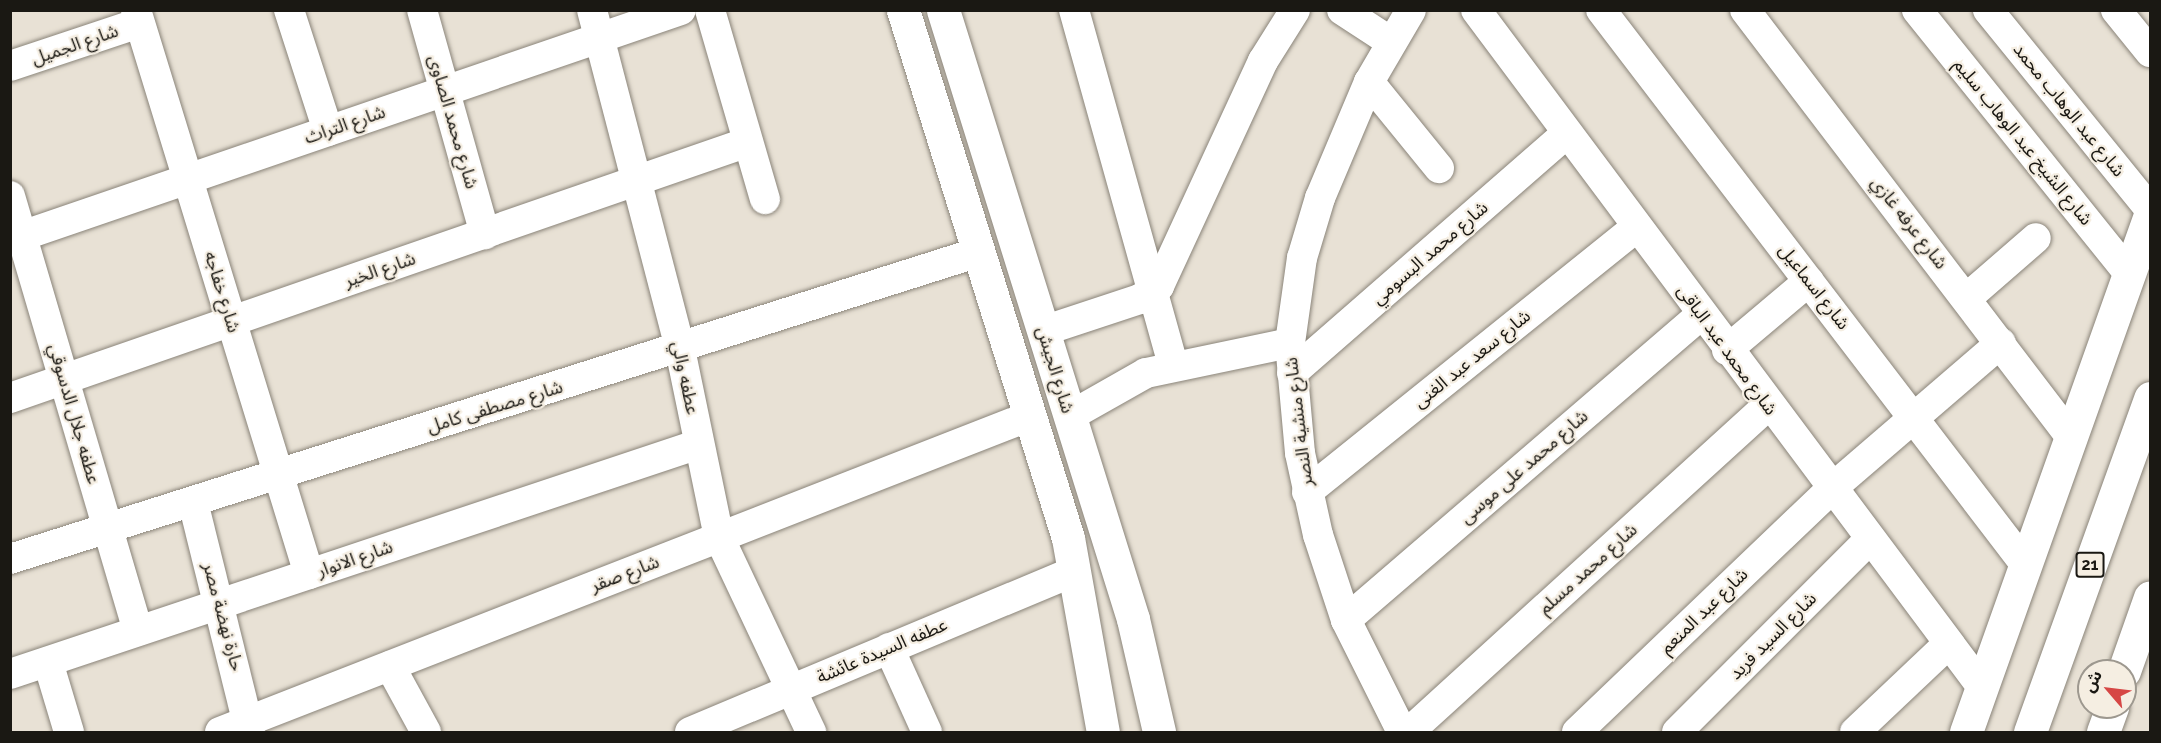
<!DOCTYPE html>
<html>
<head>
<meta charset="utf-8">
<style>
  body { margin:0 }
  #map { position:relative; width:2161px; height:743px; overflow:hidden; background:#e8e1d5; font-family:Raleway,"Noto Sans Arabic",sans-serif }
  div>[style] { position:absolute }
  .roads { filter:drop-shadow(0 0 2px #8a8479) drop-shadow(0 0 2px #8a8479) }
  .minor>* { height:30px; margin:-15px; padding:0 15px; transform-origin:15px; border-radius:15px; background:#fff }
  .secondary>* { height:33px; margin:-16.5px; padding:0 16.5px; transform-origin:16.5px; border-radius:16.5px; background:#fff }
  .trunk>* { height:33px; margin:-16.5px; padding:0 16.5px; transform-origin:16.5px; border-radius:16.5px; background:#fff }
  span { translate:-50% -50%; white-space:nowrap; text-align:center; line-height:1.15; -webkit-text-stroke:4.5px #f5eee2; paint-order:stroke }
  .shield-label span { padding:2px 4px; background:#f5eee2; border:2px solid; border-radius:4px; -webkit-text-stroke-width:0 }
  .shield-label { font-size:16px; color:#1a1813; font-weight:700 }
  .street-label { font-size:18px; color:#1a1813 }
  .frame { position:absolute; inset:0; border:12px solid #1a1813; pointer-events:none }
  .north { position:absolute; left:2077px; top:659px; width:60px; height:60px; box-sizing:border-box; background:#f5eee2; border:2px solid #9d988f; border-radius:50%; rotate:298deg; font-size:16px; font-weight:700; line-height:24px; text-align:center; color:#1a1813 }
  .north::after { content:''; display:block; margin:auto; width:21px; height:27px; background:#d64745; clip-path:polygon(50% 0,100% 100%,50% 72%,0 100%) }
</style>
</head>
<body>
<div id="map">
  <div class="roads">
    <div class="minor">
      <div style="left:136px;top:10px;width:590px;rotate:72.95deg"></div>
      <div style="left:289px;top:10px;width:127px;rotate:72.1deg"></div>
      <div style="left:422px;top:10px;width:233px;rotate:74.3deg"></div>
      <div style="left:592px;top:10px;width:350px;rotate:75.4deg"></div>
      <div style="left:680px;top:349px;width:192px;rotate:78.3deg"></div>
      <div style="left:719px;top:537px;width:216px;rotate:64.7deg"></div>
      <div style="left:710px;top:10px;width:197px;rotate:73.8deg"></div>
      <div style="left:1074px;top:10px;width:369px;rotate:74.4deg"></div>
      <div style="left:1342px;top:10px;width:59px;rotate:33.1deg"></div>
      <div style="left:1476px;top:10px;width:845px;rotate:53.23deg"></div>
      <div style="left:1601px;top:10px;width:698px;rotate:52.57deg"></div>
      <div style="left:1745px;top:10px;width:536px;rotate:52.66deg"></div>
      <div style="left:1917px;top:10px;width:339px;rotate:51.2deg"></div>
      <div style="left:1988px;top:10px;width:257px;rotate:50.9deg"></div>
      <div style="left:2116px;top:10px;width:54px;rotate:51deg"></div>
      <div style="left:10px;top:66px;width:136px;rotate:-18.4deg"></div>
      <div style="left:1369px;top:82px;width:111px;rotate:50.9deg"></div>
      <div style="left:10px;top:196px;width:453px;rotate:73.6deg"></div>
      <div style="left:10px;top:240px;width:709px;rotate:-18.92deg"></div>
      <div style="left:1967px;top:298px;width:91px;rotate:-41deg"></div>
      <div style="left:1043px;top:331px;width:102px;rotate:-18.3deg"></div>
      <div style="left:1140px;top:299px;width:23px;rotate:-34deg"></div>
      <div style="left:1159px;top:286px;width:248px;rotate:-65.2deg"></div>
      <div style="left:1263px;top:61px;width:60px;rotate:-57.9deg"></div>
      <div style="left:1727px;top:350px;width:107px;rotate:-40.1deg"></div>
      <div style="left:1292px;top:373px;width:365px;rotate:-41.1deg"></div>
      <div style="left:10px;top:398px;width:781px;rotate:-19.13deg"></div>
      <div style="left:1070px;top:416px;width:87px;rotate:-29.5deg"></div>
      <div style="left:1146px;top:373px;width:147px;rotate:-11.8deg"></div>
      <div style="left:1307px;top:492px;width:423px;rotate:-38.8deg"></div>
      <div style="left:193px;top:502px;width:237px;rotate:76.1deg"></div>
      <div style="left:10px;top:559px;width:1016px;rotate:-17.58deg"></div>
      <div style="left:1346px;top:620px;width:468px;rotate:-40.7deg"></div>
      <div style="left:889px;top:648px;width:92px;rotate:65.7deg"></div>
      <div style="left:48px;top:662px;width:73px;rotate:73.3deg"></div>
      <div style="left:390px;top:666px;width:75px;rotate:61.4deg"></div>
      <div style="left:10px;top:674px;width:726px;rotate:-18.46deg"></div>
      <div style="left:220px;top:732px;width:869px;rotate:-21.31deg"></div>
      <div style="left:690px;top:732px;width:417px;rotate:-22.7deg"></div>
      <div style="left:1402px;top:732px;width:125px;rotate:-116.6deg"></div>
      <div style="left:1346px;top:620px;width:89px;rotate:-108.2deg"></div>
      <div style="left:1318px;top:535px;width:84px;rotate:-102.4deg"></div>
      <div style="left:1300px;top:453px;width:110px;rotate:-95.2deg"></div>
      <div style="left:1290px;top:343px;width:86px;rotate:-82deg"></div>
      <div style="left:1302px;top:258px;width:63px;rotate:-73.3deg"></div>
      <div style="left:1320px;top:198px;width:126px;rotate:-67.1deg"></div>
      <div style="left:1369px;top:82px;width:83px;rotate:-59.7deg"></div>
      <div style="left:1409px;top:732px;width:486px;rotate:-42.3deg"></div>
      <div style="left:1577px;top:732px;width:352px;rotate:-43.7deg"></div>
      <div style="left:1831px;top:489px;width:224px;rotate:-40.7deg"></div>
      <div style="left:1677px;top:732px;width:272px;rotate:-45deg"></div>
      <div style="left:1855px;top:732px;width:128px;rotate:-43.4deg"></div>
    </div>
    <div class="secondary">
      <div style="left:903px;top:10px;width:553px;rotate:72.65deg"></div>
      <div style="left:1068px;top:538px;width:197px;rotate:79.8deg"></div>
      <div style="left:943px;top:10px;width:638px;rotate:72.67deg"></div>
      <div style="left:1133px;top:619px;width:116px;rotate:77deg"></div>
      <div style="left:1966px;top:732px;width:549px;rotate:-70.41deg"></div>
    </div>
    <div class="trunk">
      <div style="left:2124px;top:671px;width:78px;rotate:-70.6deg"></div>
      <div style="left:2030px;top:732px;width:355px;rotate:-70.2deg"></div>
      <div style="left:2103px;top:732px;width:27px;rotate:-70deg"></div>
    </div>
  </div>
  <div class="shield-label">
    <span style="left:2090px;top:565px">21</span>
  </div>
  <div class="street-label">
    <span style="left:75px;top:45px;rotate:-19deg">شارع الجميل</span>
    <span style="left:2069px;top:110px;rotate:51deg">شارع عبد الوهاب محمد</span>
    <span style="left:453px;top:122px;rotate:74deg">شارع محمد الصاوى</span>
    <span style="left:345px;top:125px;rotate:-19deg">شارع التراث</span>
    <span style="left:2023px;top:142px;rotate:51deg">شارع الشيخ عبد الوهاب سليم</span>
    <span style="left:1909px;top:223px;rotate:52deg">شارع عرفه غازي</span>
    <span style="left:1430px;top:253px;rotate:-41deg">شارع محمد البسومي</span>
    <span style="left:380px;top:270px;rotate:-19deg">شارع الخير</span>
    <span style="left:1814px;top:287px;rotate:52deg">شارع اسماعيل</span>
    <span style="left:222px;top:292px;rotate:73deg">شارع خفاجه</span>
    <span style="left:1727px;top:350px;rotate:54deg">شارع محمد عبد الباقى</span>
    <span style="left:1472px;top:359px;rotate:-39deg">شارع سعد عبد الغنى</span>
    <span style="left:1055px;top:370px;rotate:73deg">شارع الجيش</span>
    <span style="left:685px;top:378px;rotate:78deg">عطفه والي</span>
    <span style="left:495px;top:407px;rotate:-17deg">شارع مصطفى كامل</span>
    <span style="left:74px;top:414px;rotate:74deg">عطفه جلال الدسوقي</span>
    <span style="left:1299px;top:422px;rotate:-97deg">شارع منشية النصر</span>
    <span style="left:1524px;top:467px;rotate:-41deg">شارع محمد على موسى</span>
    <span style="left:355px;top:559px;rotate:-19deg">شارع الانوار</span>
    <span style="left:1588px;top:569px;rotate:-42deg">شارع محمد مسلم</span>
    <span style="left:625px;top:574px;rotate:-21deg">شارع صقر</span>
    <span style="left:1704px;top:611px;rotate:-44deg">شارع عبد المنعم</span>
    <span style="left:223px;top:617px;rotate:75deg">حارة نهضة مصر</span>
    <span style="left:1773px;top:636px;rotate:-45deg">شارع السيد فريد</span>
    <span style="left:882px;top:651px;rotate:-23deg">عطفه السيدة عائشة</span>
  </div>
  <div class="frame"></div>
  <div class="north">ش</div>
</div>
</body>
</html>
